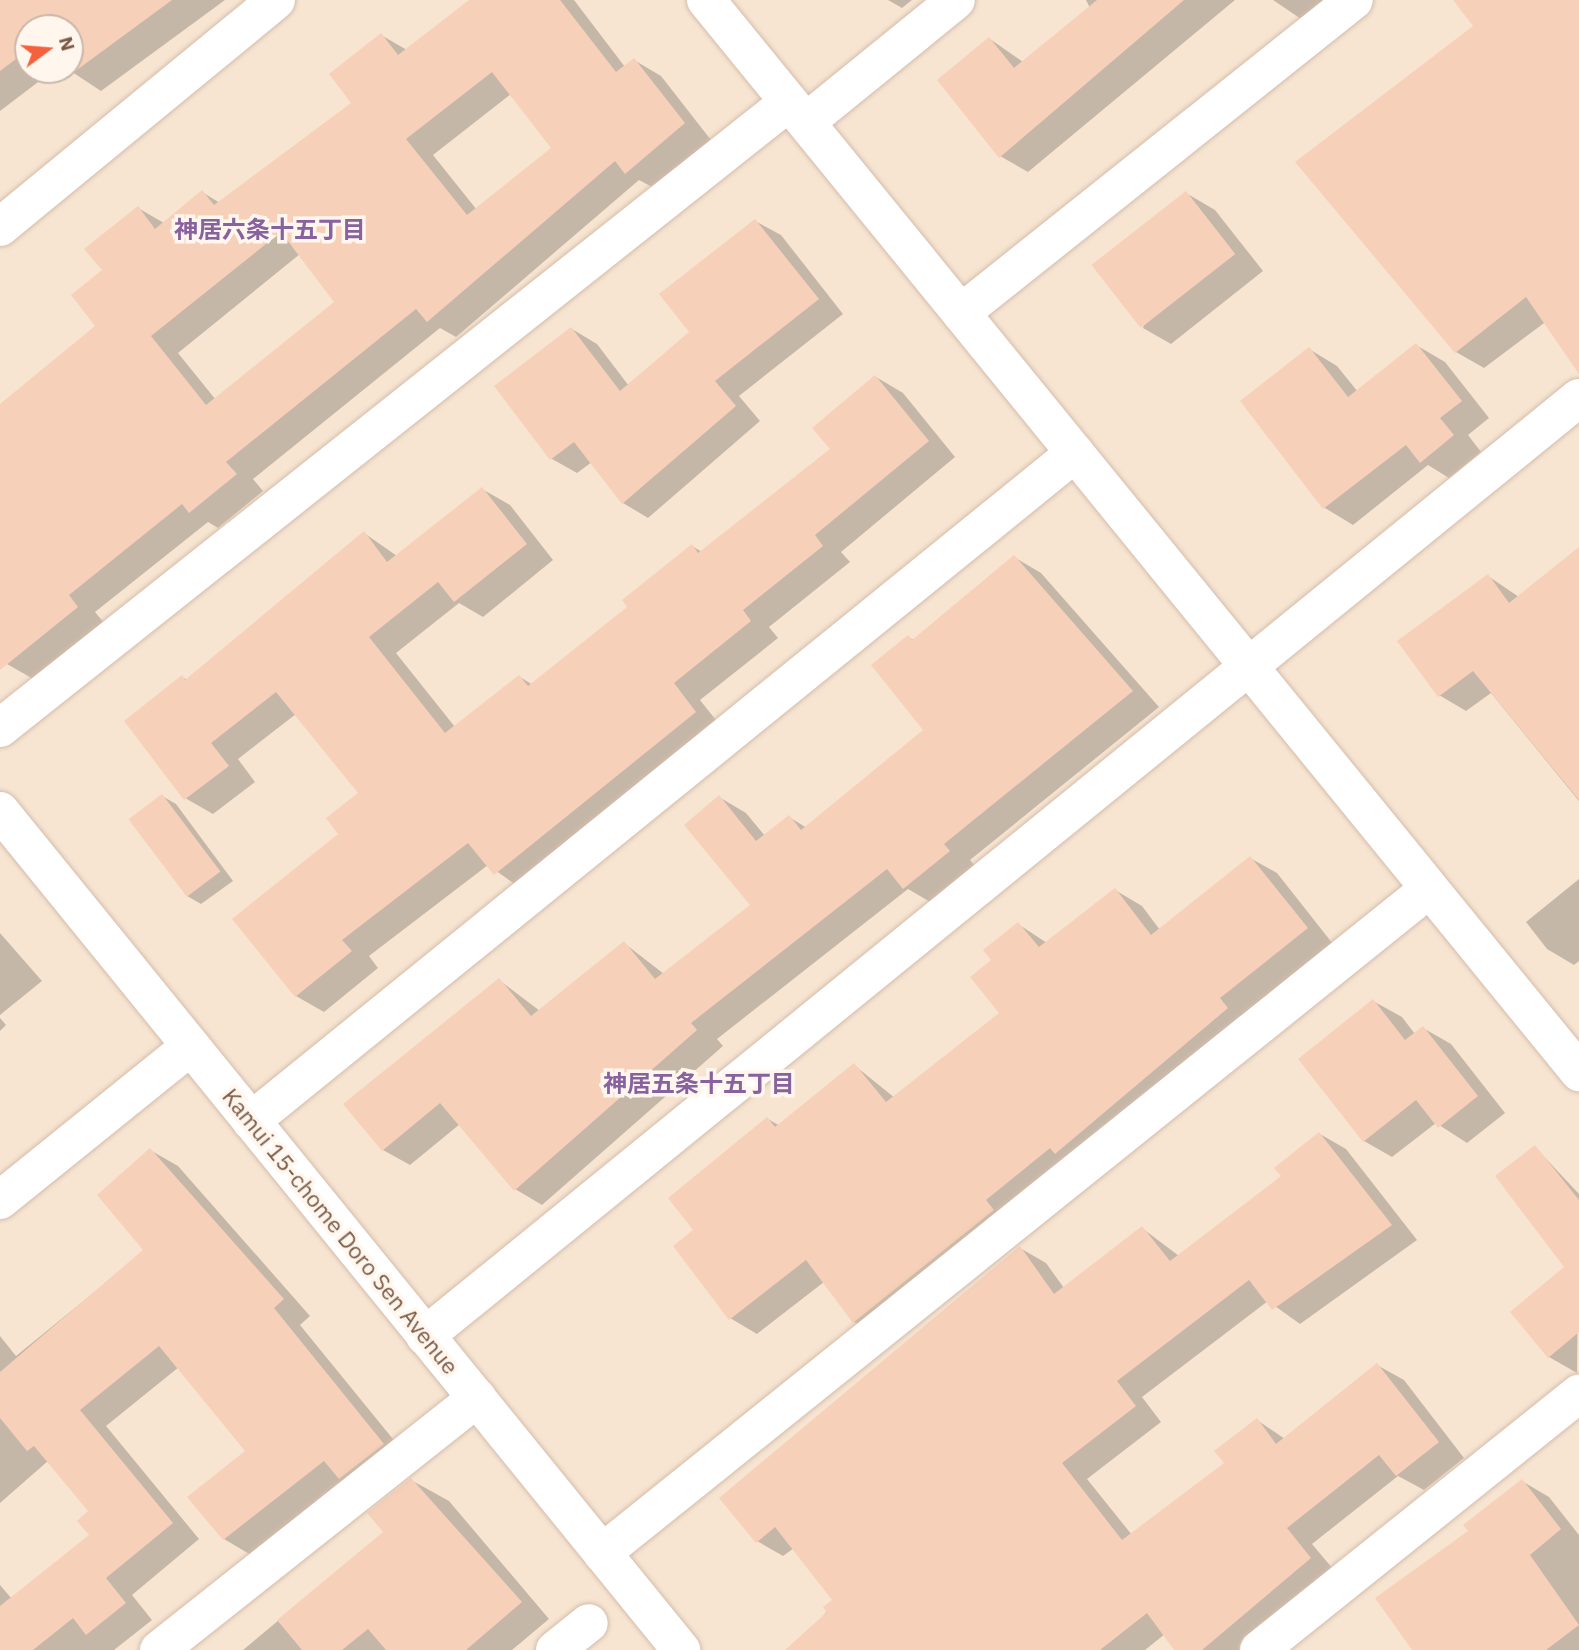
<!DOCTYPE html>
<html>
<head>
<meta charset="utf-8">
<style>
  body { margin:0 }
  #map { position:relative; width:1579px; height:1650px; overflow:hidden; background:#fff4e5; font-family:"IBM Plex Sans","Noto Sans JP",sans-serif }
  div>[style] { position:absolute }
  .residential>* { inset:0; background:#f7e5d2 }
  .shadow>* { inset:0; background:#0003 }
  .building>* { inset:0; background:#f7d0b9; transform-origin:0 0 }
  .roads { filter:drop-shadow(0 0 2px #d4bdac) drop-shadow(0 0 2px #d4bdac) }
  .minor>* { height:38px; margin:-19px; padding:0 19px; transform-origin:19px; border-radius:19px; background:#fff }
  span { translate:-50% -50%; white-space:nowrap; text-align:center; line-height:1.15; -webkit-text-stroke:7px #fff7ed; paint-order:stroke }
  .street-label { font-size:23px; color:#7b5846 }
  .neighbourhood-label { font-size:24px; color:#88619f; font-weight:700 }
  .north { position:absolute; left:14px; top:14px; width:70px; height:70px; box-sizing:border-box; background:#fff7ed; border:2px solid #cab7aa; border-radius:50%; rotate:74deg; font-size:19px; font-weight:700; line-height:28px; text-align:center; color:#7b5846 }
  .north::after { content:''; display:block; margin:auto; width:24px; height:32px; background:#f5613d; clip-path:polygon(50% 0,100% 100%,50% 72%,0 100%) }
</style>
</head>
<body>
<div id="map">
  <div class="residential">
    <div style="clip-path:polygon(evenodd,0 0,1579px 0,1579px 1650px,0 1650px,0 0,28px 28px,70px 28px,70px 70px,28px 70px,28px 28px)"></div>
  </div>
  <div class="shadow">
    <div style="clip-path:polygon(0 0,225px 0,101px 91px,69px 70px,70px 28px,28px 28px,28px 70px,54px 70px,0 111px)"></div>
    <div style="clip-path:polygon(evenodd,472px 0,574px 0,625px 67px,634px 60px,661px 76px,711px 140px,654px 188px,639px 180px,456px 337px,440px 328px,253px 479px,263px 491px,218px 528px,208px 522px,95px 612px,105px 624px,35px 680px,7px 664px,0 655px,0 406px,98px 326px,104px 271px,138px 208px,164px 223px,202px 192px,220px 203px,354px 103px,381px 35px,407px 50px,472px 0,511px 94px,554px 148px,477px 210px,433px 155px,511px 94px,472px 0,300px 254px,336px 303px,216px 400px,178px 353px,300px 254px)"></div>
    <div style="clip-path:polygon(888px 0,912px 0,902px 8px)"></div>
    <div style="clip-path:polygon(1235px 0,1028px 172px,1000px 156px,990px 39px,1023px 62px,1090px 8px,1086px 0)"></div>
    <div style="clip-path:polygon(1273px 0,1336px 0,1307px 23px)"></div>
    <div style="clip-path:polygon(1455px 0,1579px 0,1579px 297px,1484px 368px,1456px 352px,1298px 162px,1475px 26px)"></div>
    <div style="clip-path:polygon(1186px 193px,1215px 210px,1263px 271px,1171px 344px,1143px 328px)"></div>
    <div style="clip-path:polygon(755px 221px,781px 235px,843px 314px,739px 396px,760px 421px,648px 518px,623px 503px,592px 462px,577px 473px,552px 459px,572px 329px,597px 344px,629px 386px,692px 332px)"></div>
    <div style="clip-path:polygon(1416px 345px,1445px 362px,1489px 418px,1468px 435px,1481px 452px,1449px 478px,1428px 465px,1353px 525px,1325px 508px,1242px 402px,1309px 349px,1337px 366px,1358px 392px)"></div>
    <div style="clip-path:polygon(876px 377px,903px 393px,955px 457px,841px 552px,850px 562px,769px 627px,778px 638px,700px 700px,723px 729px,523px 890px,488px 865px,369px 956px,378px 968px,324px 1012px,296px 996px,340px 834px,361px 794px,296px 714px,238px 759px,255px 782px,213px 814px,185px 798px,182px 677px,187px 680px,364px 533px,397px 556px,482px 489px,510px 505px,553px 560px,483px 617px,459px 603px,396px 653px,455px 727px,520px 677px,533px 685px,630px 607px,692px 546px,702px 552px,832px 449px)"></div>
    <div style="clip-path:polygon(1579px 550px,1579px 801px,1491px 693px,1466px 711px,1439px 695px,1488px 576px,1519px 597px)"></div>
    <div style="clip-path:polygon(1014px 557px,1041px 573px,1159px 707px,970px 860px,976px 867px,932px 903px,908px 889px,717px 1039px,723px 1046px,542px 1205px,515px 1189px,460px 1124px,410px 1165px,383px 1150px,499px 980px,540px 1011px,624px 943px,664px 974px,752px 905px,719px 797px,746px 813px,765px 836px,789px 817px,807px 828px,925px 731px,908px 637px,914px 640px)"></div>
    <div style="clip-path:polygon(162px 796px,176px 804px,233px 881px,201px 904px,187px 896px)"></div>
    <div style="clip-path:polygon(1250px 858px,1277px 873px,1333px 944px,881px 1337px,854px 1322px,824px 1282px,757px 1334px,730px 1318px,696px 1230px,768px 1119px,780px 1126px,854px 1065px,895px 1098px,1001px 1013px,993px 960px,1018px 924px,1047px 943px,1115px 890px,1142px 906px,1160px 930px)"></div>
    <div style="clip-path:polygon(1579px 879px,1579px 961px,1574px 965px,1547px 949px,1526px 922px)"></div>
    <div style="clip-path:polygon(0 933px,42px 981px,0 1015px)"></div>
    <div style="clip-path:polygon(1373px 1001px,1402px 1017px,1415px 1034px,1423px 1028px,1451px 1044px,1505px 1113px,1467px 1143px,1436px 1123px,1392px 1157px,1364px 1141px)"></div>
    <div style="clip-path:polygon(0 1018px,6px 1025px,0 1031px)"></div>
    <div style="clip-path:polygon(1320px 1134px,1346px 1149px,1417px 1240px,1300px 1324px,1268px 1301px,1142px 1397px,1161px 1422px,1087px 1479px,1132px 1535px,1226px 1463px,1257px 1420px,1285px 1439px,1377px 1365px,1404px 1380px,1464px 1458px,1424px 1490px,1398px 1476px,1312px 1544px,1338px 1575px,1247px 1650px,1176px 1650px,1165px 1634px,1145px 1650px,798px 1650px,835px 1600px,794px 1548px,783px 1556px,757px 1541px,1020px 1248px,1046px 1263px,1064px 1288px,1142px 1228px,1179px 1256px,1283px 1176px)"></div>
    <div style="clip-path:polygon(1535px 1147px,1579px 1194px,1577px 1373px,1549px 1357px,1572px 1263px)"></div>
    <div style="clip-path:polygon(150px 1150px,178px 1166px,310px 1316px,300px 1325px,410px 1460px,251px 1555px,224px 1539px,248px 1451px,179px 1367px,106px 1426px,199px 1539px,132px 1595px,152px 1620px,114px 1650px,0 1650px,0 1585px,12px 1599px,91px 1535px,91px 1511px,48px 1461px,0 1503px,0 1336px,16px 1356px,146px 1250px)"></div>
    <div style="clip-path:polygon(411px 1480px,449px 1501px,549px 1619px,512px 1650px,243px 1650px,385px 1532px)"></div>
    <div style="clip-path:polygon(1522px 1481px,1549px 1497px,1579px 1535px,1579px 1650px,1414px 1650px,1470px 1531px)"></div>
  </div>
  <div class="building">
    <div style="clip-path:polygon(0 0,172px 0,70px 75px,70px 28px,28px 28px,28px 50px,0 71px)"></div>
    <div style="clip-path:polygon(evenodd,469px 0,560px 0,616px 72px,634px 58px,685px 123px,625px 174px,615px 161px,427px 322px,416px 309px,272px 425px,226px 462px,237px 474px,189px 513px,182px 504px,69px 595px,78px 607px,0 670px,0 404px,95px 326px,71px 295px,102px 270px,84px 249px,138px 206px,155px 229px,202px 190px,214px 205px,351px 103px,329px 74px,381px 33px,398px 55px,469px 0,492px 72px,551px 148px,467px 215px,406px 139px,492px 72px,469px 0,281px 232px,334px 302px,206px 405px,151px 336px,281px 232px)"></div>
    <div style="clip-path:polygon(1097px 0,1184px 0,999px 158px,937px 80px,989px 37px,1014px 68px)"></div>
    <div style="clip-path:polygon(1453px 0,1579px 0,1579px 374px,1526px 297px,1455px 353px,1295px 162px,1473px 26px)"></div>
    <div style="left:1186px;top:191px;width:80px;height:120px;rotate:52deg"></div>
    <div style="clip-path:polygon(755px 219px,819px 299px,715px 381px,736px 406px,622px 504px,574px 442px,550px 460px,494px 386px,571px 327px,620px 391px,689px 332px,659px 294px)"></div>
    <div style="clip-path:polygon(1416px 343px,1462px 401px,1440px 418px,1454px 435px,1420px 463px,1406px 445px,1323px 509px,1240px 401px,1309px 347px,1348px 397px)"></div>
    <div style="clip-path:polygon(875px 375px,929px 441px,815px 535px,823px 546px,743px 610px,751px 621px,674px 683px,696px 712px,494px 875px,468px 843px,342px 940px,352px 951px,295px 997px,232px 919px,338px 834px,326px 818px,358px 793px,276px 692px,211px 743px,229px 766px,184px 800px,124px 721px,182px 675px,185px 680px,364px 531px,387px 562px,482px 487px,527px 544px,454px 602px,438px 582px,369px 637px,445px 733px,519px 675px,528px 686px,627px 607px,622px 600px,692px 544px,698px 553px,830px 449px,812px 428px)"></div>
    <div style="clip-path:polygon(1579px 547px,1579px 800px,1473px 671px,1438px 697px,1397px 641px,1488px 574px,1509px 603px)"></div>
    <div style="clip-path:polygon(1014px 555px,1133px 691px,944px 844px,950px 851px,903px 889px,887px 869px,691px 1023px,697px 1030px,514px 1191px,440px 1103px,382px 1151px,343px 1104px,499px 978px,531px 1016px,624px 941px,655px 979px,750px 905px,684px 825px,719px 795px,756px 841px,789px 815px,801px 830px,923px 730px,871px 665px,908px 635px,912px 640px)"></div>
    <div style="left:162px;top:794px;width:97px;height:42px;rotate:53deg"></div>
    <div style="clip-path:polygon(1250px 856px,1308px 928px,1220px 998px,1228px 1008px,1055px 1154px,1050px 1148px,986px 1200px,994px 1210px,853px 1323px,806px 1260px,729px 1320px,673px 1246px,693px 1230px,668px 1198px,767px 1117px,775px 1127px,854px 1063px,886px 1102px,999px 1013px,970px 977px,991px 960px,983px 950px,1018px 922px,1039px 947px,1115px 888px,1151px 935px)"></div>
    <div style="clip-path:polygon(1373px 999px,1405px 1040px,1423px 1026px,1478px 1096px,1438px 1128px,1416px 1100px,1363px 1142px,1298px 1059px)"></div>
    <div style="clip-path:polygon(1319px 1132px,1392px 1225px,1272px 1310px,1249px 1280px,1117px 1381px,1136px 1406px,1062px 1463px,1122px 1540px,1224px 1463px,1214px 1451px,1257px 1418px,1276px 1444px,1377px 1363px,1439px 1442px,1396px 1476px,1379px 1455px,1287px 1528px,1311px 1558px,1202px 1650px,1174px 1650px,1147px 1613px,1100px 1650px,785px 1650px,827px 1612px,823px 1607px,832px 1600px,775px 1527px,756px 1543px,719px 1498px,1020px 1246px,1054px 1294px,1142px 1226px,1170px 1261px,1281px 1176px,1274px 1168px)"></div>
    <div style="clip-path:polygon(1535px 1145px,1579px 1200px,1579px 1332px,1548px 1358px,1510px 1312px,1564px 1267px,1495px 1176px)"></div>
    <div style="clip-path:polygon(150px 1148px,284px 1299px,274px 1308px,384px 1444px,339px 1479px,324px 1461px,223px 1540px,187px 1497px,245px 1451px,159px 1346px,80px 1410px,173px 1523px,106px 1578px,126px 1603px,86px 1635px,73px 1618px,33px 1650px,0 1650px,0 1606px,89px 1535px,77px 1521px,88px 1511px,34px 1446px,27px 1451px,0 1418px,0 1372px,143px 1250px,97px 1195px)"></div>
    <div style="clip-path:polygon(411px 1478px,522px 1602px,466px 1650px,386px 1650px,368px 1629px,342px 1650px,302px 1650px,277px 1620px,383px 1532px,367px 1513px)"></div>
    <div style="clip-path:polygon(1522px 1479px,1561px 1529px,1530px 1555px,1579px 1625px,1546px 1650px,1412px 1650px,1375px 1598px,1468px 1531px,1463px 1525px)"></div>
  </div>
  <div class="roads">
    <div class="minor">
      <div style="left:706px;top:0;width:1383px;rotate:50.84deg"></div>
      <div style="left:806px;top:122px;width:193px;rotate:-39.1deg"></div>
      <div style="left:0;top:227px;width:357px;rotate:-39.4deg"></div>
      <div style="left:961px;top:313px;width:502px;rotate:-38.54deg"></div>
      <div style="left:0;top:728px;width:1007px;rotate:-38.43deg"></div>
      <div style="left:0;top:811px;width:1081px;rotate:50.93deg"></div>
      <div style="left:251px;top:1121px;width:1061px;rotate:-39.03deg"></div>
      <div style="left:0;top:1200px;width:245px;rotate:-38.9deg"></div>
      <div style="left:425px;top:1336px;width:1487px;rotate:-39.11deg"></div>
      <div style="left:602px;top:1553px;width:1061px;rotate:-38.76deg"></div>
      <div style="left:159px;top:1650px;width:406px;rotate:-38.4deg"></div>
      <div style="left:555px;top:1650px;width:43px;rotate:-38.5deg"></div>
      <div style="left:1259px;top:1650px;width:410px;rotate:-38.7deg"></div>
    </div>
  </div>
  <div class="street-label">
    <span style="left:341px;top:1231px;rotate:51deg">Kamui 15-chome Doro Sen Avenue</span>
  </div>
  <div class="neighbourhood-label">
    <span style="left:270px;top:230px">神居六条十五丁目</span>
    <span style="left:699px;top:1084px">神居五条十五丁目</span>
  </div>
  <div class="north">N</div>
</div>
</body>
</html>
